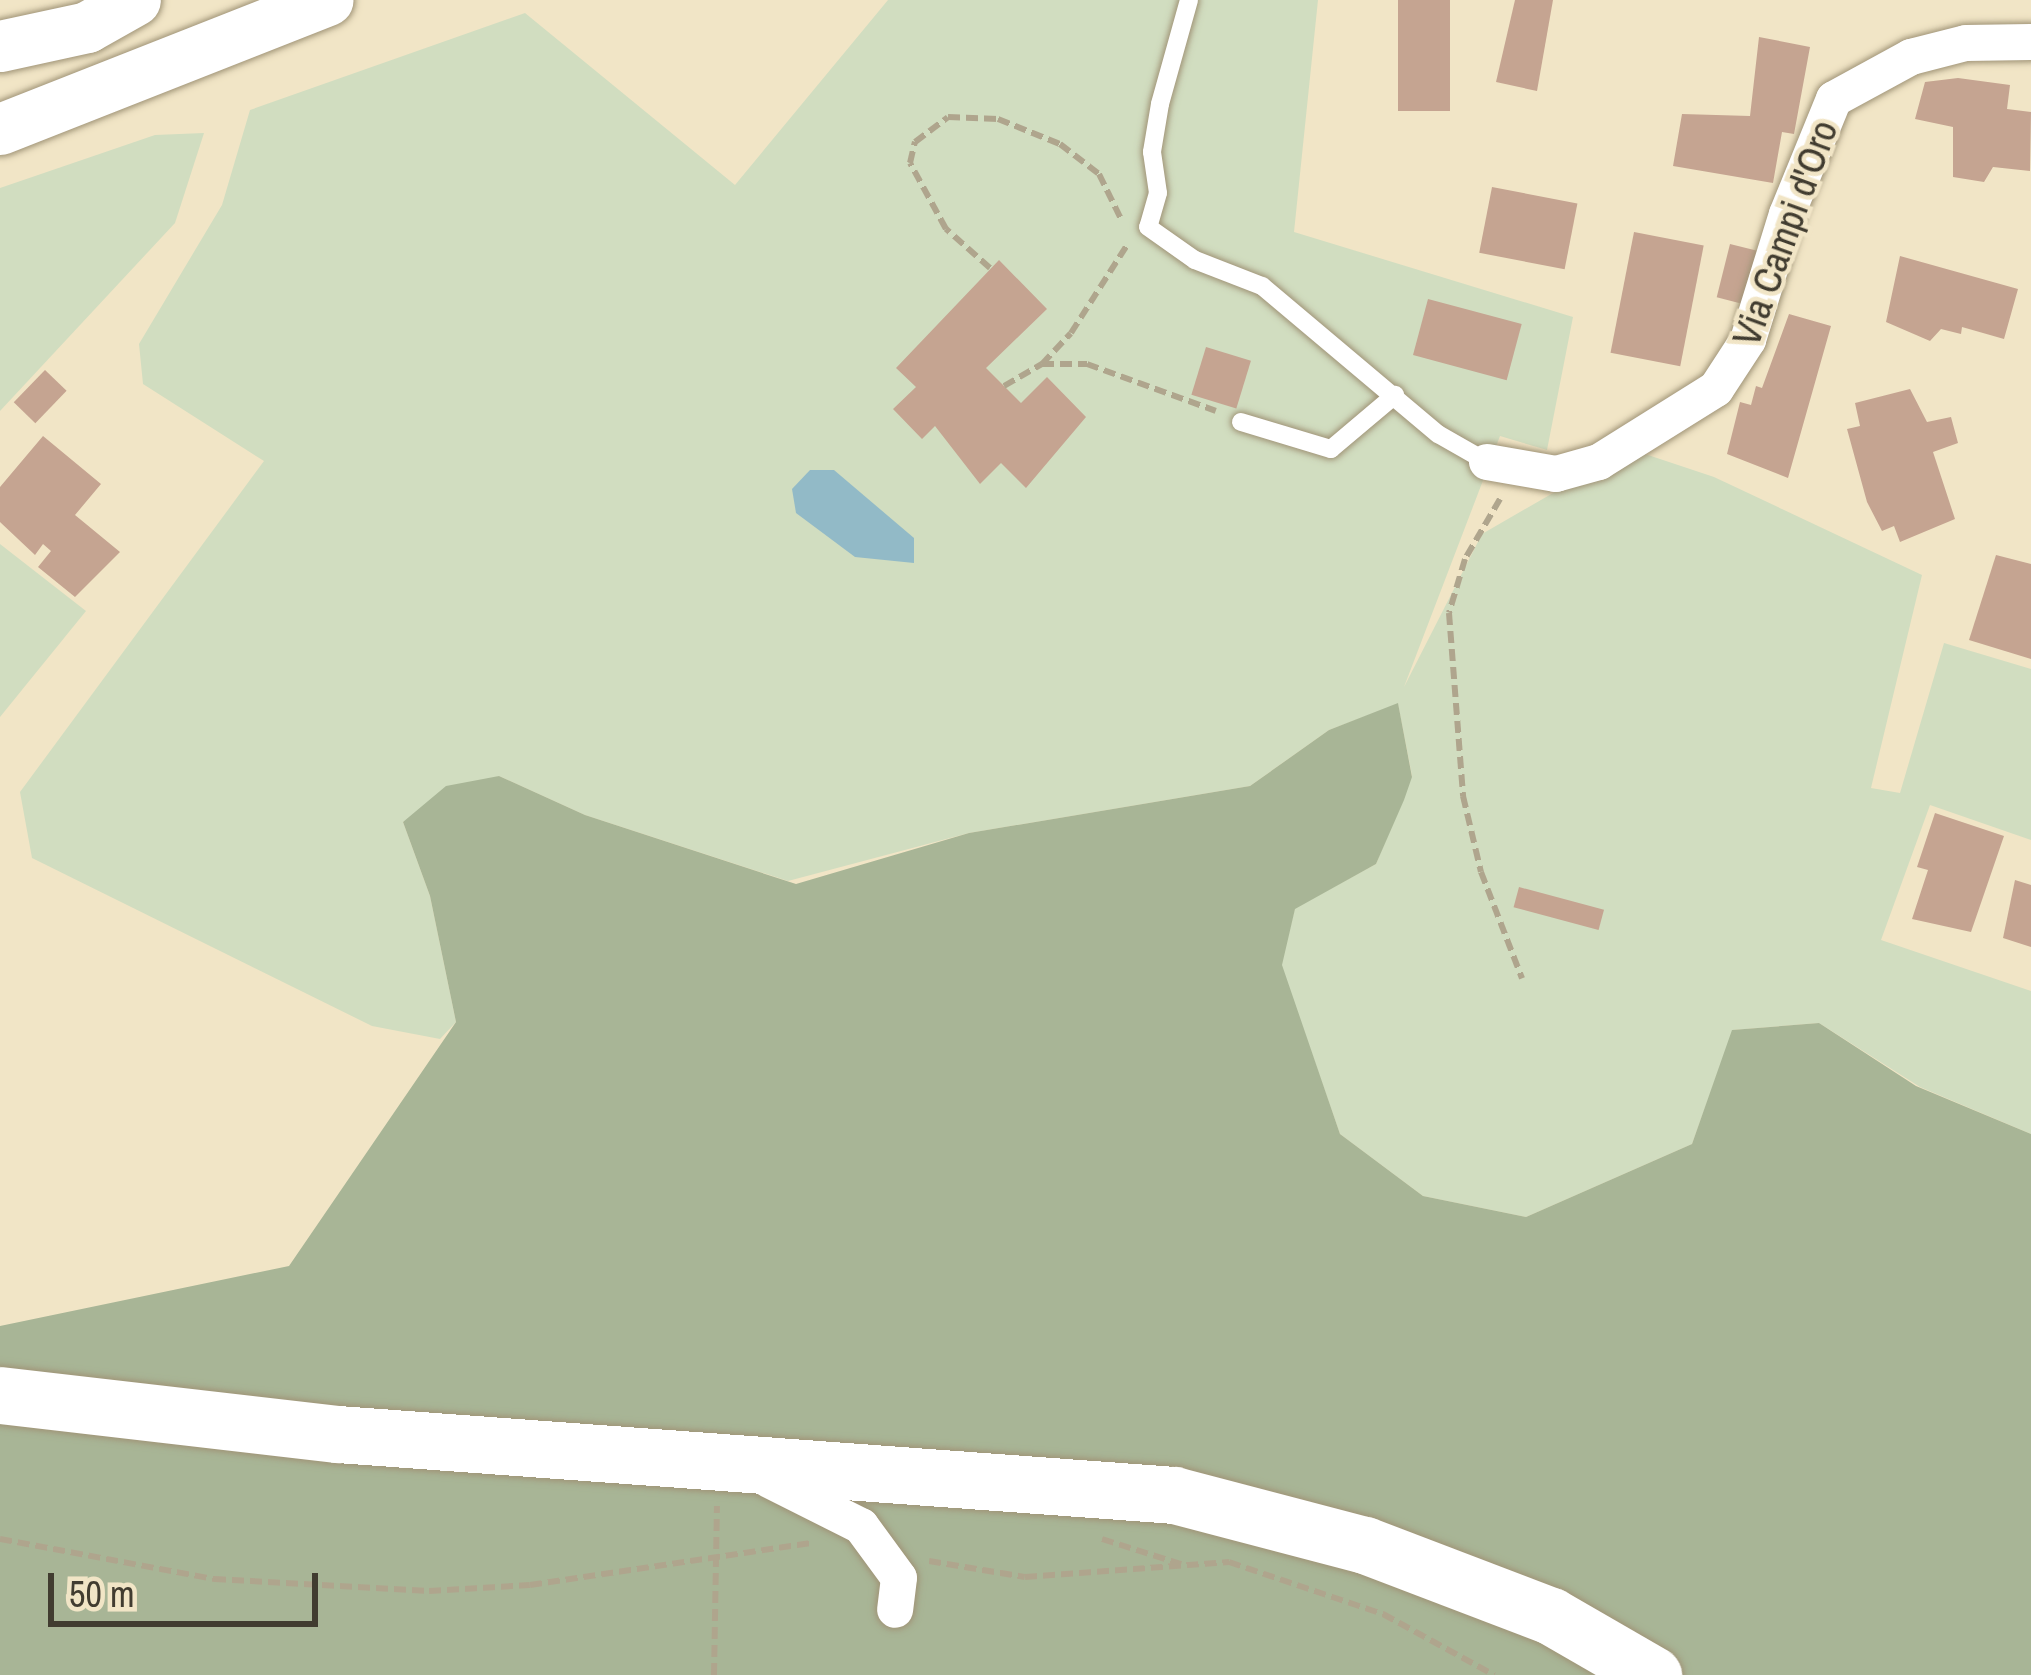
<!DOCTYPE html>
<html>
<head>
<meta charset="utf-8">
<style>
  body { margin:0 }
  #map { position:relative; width:2031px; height:1675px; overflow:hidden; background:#f1e5c6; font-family:"Archivo Narrow",sans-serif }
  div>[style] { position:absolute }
  .green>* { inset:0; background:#d1ddc0 }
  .forest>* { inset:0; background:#a8b596 }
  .water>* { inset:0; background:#92bac7 }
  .building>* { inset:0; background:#c5a491; transform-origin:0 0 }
  .path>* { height:6px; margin-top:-3px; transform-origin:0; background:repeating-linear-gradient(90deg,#afa58d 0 12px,transparent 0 18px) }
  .roads { filter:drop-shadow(0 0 3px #a09477) drop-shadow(0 0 3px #a09477) }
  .lane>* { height:18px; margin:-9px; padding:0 9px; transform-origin:9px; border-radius:9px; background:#fff }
  .street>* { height:36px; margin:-18px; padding:0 18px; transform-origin:18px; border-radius:18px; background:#fff }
  .secondary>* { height:51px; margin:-25.5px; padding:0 25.5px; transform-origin:25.5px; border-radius:25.5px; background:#fff }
  .primary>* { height:57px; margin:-28.5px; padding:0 28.5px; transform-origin:28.5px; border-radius:28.5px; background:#fff }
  span { translate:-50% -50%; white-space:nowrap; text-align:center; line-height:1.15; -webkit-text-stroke:9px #f1e5c6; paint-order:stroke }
  .street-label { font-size:39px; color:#413c30 }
  .scale { position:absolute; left:48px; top:1573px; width:270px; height:54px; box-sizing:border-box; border:6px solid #413c30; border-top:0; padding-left:15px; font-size:36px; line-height:42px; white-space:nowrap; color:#413c30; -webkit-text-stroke:9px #f1e5c6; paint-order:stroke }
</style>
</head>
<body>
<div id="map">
  <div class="green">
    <div style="clip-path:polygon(888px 0,1318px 0,1294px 232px,1573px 317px,1547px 450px,1500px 436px,1404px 687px,1482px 534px,1560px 489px,1645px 454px,1714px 477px,1922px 575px,1871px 788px,1900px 793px,1944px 643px,2031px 669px,2031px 840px,1930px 805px,1881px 940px,2031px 991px,2031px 1134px,1920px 1087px,1819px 1023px,1733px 1030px,1692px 1144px,1526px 1217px,1423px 1196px,1340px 1134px,1281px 965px,1295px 908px,1376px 864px,1412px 776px,1398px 704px,1329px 730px,1250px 786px,969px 833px,788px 881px,585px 815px,499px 776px,403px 822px,430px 896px,456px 1022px,440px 1039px,372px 1026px,32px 858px,20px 792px,264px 461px,143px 384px,139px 344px,222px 205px,250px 110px,525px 13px,735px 185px)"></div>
    <div style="clip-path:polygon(204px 133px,175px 223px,0 411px,0 188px,155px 135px)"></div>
    <div style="clip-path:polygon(0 544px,86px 611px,0 717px)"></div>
  </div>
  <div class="forest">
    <div style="clip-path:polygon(1398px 703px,1412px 777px,1404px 800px,1376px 864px,1295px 909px,1282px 965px,1340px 1134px,1423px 1196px,1526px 1217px,1692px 1144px,1732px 1030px,1819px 1023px,1916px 1086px,2031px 1134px,2031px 1675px,0 1675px,0 1326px,289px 1266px,456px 1022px,430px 896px,403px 822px,446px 786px,499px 776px,585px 815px,796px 884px,969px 833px,1250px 786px,1329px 730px)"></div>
  </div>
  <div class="water">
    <div style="clip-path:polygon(810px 470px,834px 470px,914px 538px,914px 563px,855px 557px,796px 513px,792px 489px)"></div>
  </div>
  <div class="building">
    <div style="left:1398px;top:0;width:52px;height:111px"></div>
    <div style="clip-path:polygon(1515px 0,1553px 0,1537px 91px,1496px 82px)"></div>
    <div style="clip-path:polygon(1759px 37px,1810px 47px,1794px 134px,1782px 132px,1773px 183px,1673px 166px,1682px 114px,1750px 116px)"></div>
    <div style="clip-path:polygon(1958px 78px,2010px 85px,2007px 109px,2031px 112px,2030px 171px,1993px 167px,1984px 182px,1953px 177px,1953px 127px,1915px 119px,1925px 82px)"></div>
    <div style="left:1492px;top:187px;width:87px;height:67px;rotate:11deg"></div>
    <div style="left:1634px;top:232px;width:71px;height:123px;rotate:11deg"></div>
    <div style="left:1730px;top:244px;width:29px;height:55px;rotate:14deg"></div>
    <div style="clip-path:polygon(1900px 256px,2018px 289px,2004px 339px,1962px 327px,1961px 334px,1941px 329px,1930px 341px,1886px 322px)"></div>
    <div style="clip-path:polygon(999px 260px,1047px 309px,986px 368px,1021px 403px,1047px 377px,1086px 417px,1026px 488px,1001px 463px,980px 484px,935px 426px,922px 439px,893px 409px,916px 387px,896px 368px)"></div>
    <div style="left:1428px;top:299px;width:97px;height:58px;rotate:15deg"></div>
    <div style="clip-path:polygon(1789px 314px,1831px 326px,1788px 478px,1727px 454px,1740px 402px,1751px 405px,1756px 386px,1762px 388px)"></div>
    <div style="left:1206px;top:347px;width:47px;height:50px;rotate:17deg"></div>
    <div style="left:45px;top:370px;width:30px;height:45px;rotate:44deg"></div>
    <div style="clip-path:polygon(1910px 389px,1927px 422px,1951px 417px,1958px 443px,1933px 452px,1955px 519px,1900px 542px,1894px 526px,1882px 531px,1867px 502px,1847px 429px,1860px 426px,1855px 403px)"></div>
    <div style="clip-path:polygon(43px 436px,101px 484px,75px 515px,120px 552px,75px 597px,38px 567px,51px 551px,43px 544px,35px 555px,0 522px,0 487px)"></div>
    <div style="clip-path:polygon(1996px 555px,2031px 564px,2031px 659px,1969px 640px)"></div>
    <div style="clip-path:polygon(1935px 813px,2004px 836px,1971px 932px,1912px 919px,1928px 870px,1917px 867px)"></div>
    <div style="clip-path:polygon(2015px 880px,2031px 885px,2031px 947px,2003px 938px)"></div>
    <div style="left:1519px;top:887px;width:88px;height:21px;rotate:15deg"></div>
  </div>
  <div class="path">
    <div style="left:990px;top:268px;width:59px;rotate:-138.4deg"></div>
    <div style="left:946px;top:229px;width:75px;rotate:-118.6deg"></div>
    <div style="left:910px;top:163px;width:22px;rotate:-77deg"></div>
    <div style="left:915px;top:142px;width:41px;rotate:-37.1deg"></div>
    <div style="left:948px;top:117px;width:50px;rotate:2.3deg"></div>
    <div style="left:998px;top:119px;width:67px;rotate:22deg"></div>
    <div style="left:1060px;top:144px;width:49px;rotate:37.6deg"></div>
    <div style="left:1099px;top:174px;width:52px;rotate:63.9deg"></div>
    <div style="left:1042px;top:364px;width:42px;rotate:-46.9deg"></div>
    <div style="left:1071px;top:333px;width:104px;rotate:-57.5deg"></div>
    <div style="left:1004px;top:386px;width:44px;rotate:-30.1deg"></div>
    <div style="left:1042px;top:364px;width:45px"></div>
    <div style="left:1087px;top:364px;width:137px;rotate:20deg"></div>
    <div style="left:1500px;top:499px;width:69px;rotate:120.3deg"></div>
    <div style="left:1465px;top:559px;width:56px;rotate:106.5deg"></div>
    <div style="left:1449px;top:613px;width:184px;rotate:85.6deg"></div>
    <div style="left:1463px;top:796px;width:78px;rotate:76.7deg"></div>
    <div style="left:1481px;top:872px;width:114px;rotate:68.9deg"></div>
    <div style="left:0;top:1539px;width:218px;rotate:10.6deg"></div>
    <div style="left:214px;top:1579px;width:215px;rotate:3.2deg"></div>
    <div style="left:429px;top:1591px;width:101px;rotate:-3.4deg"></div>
    <div style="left:530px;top:1585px;width:284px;rotate:-8.5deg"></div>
    <div style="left:1102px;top:1539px;width:83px;rotate:17.6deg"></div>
    <div style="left:929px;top:1561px;width:97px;rotate:9.5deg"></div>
    <div style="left:1025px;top:1577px;width:205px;rotate:-4.2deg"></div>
    <div style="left:1229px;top:1562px;width:163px;rotate:18.7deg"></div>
    <div style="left:1383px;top:1614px;width:127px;rotate:28.8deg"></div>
    <div style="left:714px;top:1675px;width:169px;rotate:-89deg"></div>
  </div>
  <div class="roads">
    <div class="lane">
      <div style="left:1189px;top:0;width:108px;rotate:105.6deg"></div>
      <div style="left:1160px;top:104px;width:49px;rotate:99.5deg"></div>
      <div style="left:1152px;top:152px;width:41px;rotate:81.7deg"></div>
      <div style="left:1158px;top:193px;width:35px;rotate:106deg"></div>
      <div style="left:1148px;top:227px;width:57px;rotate:35.1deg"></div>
      <div style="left:1195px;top:260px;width:72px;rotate:21.2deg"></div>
      <div style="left:1262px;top:286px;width:230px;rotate:40.1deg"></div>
      <div style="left:1438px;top:434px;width:56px;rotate:29.7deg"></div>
      <div style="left:1241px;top:422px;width:94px;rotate:16.7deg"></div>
      <div style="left:1331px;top:449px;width:84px;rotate:-40.2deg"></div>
    </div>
    <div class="street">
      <div style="left:1487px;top:462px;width:70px;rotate:9.9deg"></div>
      <div style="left:1556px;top:474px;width:45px;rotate:-15.6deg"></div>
      <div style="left:1599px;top:462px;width:138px;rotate:-32deg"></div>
      <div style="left:1716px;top:389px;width:59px;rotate:-56.9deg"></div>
      <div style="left:1748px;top:340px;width:132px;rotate:-72.8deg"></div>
      <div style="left:1787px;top:214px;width:124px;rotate:-67.8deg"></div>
      <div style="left:1834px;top:99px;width:88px;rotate:-28.6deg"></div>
      <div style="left:1911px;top:57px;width:57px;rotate:-14.3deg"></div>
      <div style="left:1966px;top:43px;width:65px;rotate:-0.9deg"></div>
      <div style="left:769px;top:1480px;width:103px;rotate:26.6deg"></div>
      <div style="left:861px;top:1526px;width:64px;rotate:53.8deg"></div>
      <div style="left:899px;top:1578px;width:32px;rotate:97deg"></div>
    </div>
    <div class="secondary">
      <div style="left:0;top:46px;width:89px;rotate:-12.3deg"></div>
      <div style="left:87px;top:27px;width:55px;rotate:-29.4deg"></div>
      <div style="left:0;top:129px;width:352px;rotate:-21.5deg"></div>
    </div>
    <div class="primary">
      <div style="left:0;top:1395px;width:340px;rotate:6.6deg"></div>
      <div style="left:338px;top:1434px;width:838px;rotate:4.17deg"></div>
      <div style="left:1174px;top:1495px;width:197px;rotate:14.7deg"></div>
      <div style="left:1365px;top:1545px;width:199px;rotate:20.9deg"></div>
      <div style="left:1551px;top:1616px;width:118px;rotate:30deg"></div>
    </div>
  </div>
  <div class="street-label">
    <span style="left:1785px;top:233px;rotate:-70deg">Via Campi d'Oro</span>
  </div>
  <div class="scale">50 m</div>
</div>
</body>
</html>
